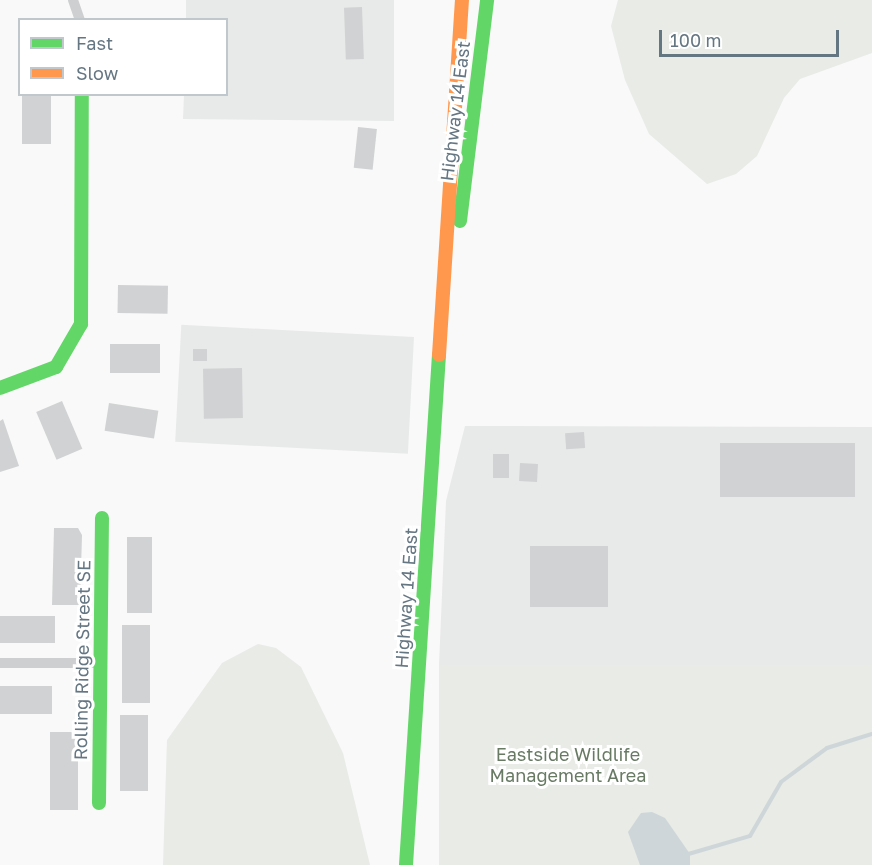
<!DOCTYPE html>
<html>
<head>
<meta charset="utf-8">
<style>
  body { margin:0 }
  #map { position:relative; width:872px; height:865px; overflow:hidden; background:#f9f9f9; font-family:"Golos Text",sans-serif }
  div>[style] { position:absolute }
  .built>* { inset:0; background:#e8e9e9; transform-origin:0 0 }
  .green>* { inset:0; background:#e8ebe6; transform-origin:0 0 }
  .water>* { inset:0; background:#ced6d9 }
  .stream>* { height:4px; margin:-2px; padding:0 2px; transform-origin:2px; border-radius:2px; background:#ced6d9 }
  .building>* { inset:0; background:#d0d2d3; transform-origin:0 0 }
  .street>* { height:10px; margin:-5px; padding:0 5px; transform-origin:5px; border-radius:5px; background:#cecfd0 }
  .fast>* { height:14px; margin:-7px; padding:0 7px; transform-origin:7px; border-radius:7px; background:#63d668 }
  .slow>* { height:14px; margin:-7px; padding:0 7px; transform-origin:7px; border-radius:7px; background:#ff974d }
  span { translate:-50% -50%; white-space:nowrap; text-align:center; line-height:1.15; -webkit-text-stroke:6px #fff; paint-order:stroke }
  .street-label { font-size:18px; color:#657683 }
  .park-label { font-size:18px; color:#687a64 }
  .legend { position:absolute; left:18px; top:18px; width:210px; height:78px; box-sizing:border-box; background:#fff; border:2px solid #c1c8cd; margin:0; padding:8px 10px; list-style:none; font-size:18px; color:#657683 }
  .legend li { display:flex; align-items:center; gap:12px; height:30px }
  .legend b { width:30px; border:2px solid #c1c8cd }
  .scale { position:absolute; left:659px; top:30px; width:180px; height:27px; box-sizing:border-box; border:3px solid #657683; border-top:0; padding-left:8px; font-size:18px; line-height:21px; white-space:nowrap; color:#657683; -webkit-text-stroke:4px #fff; paint-order:stroke }
</style>
</head>
<body>
<div id="map">
  <div class="built">
    <div style="clip-path:polygon(186px 0,394px 0,394px 121px,183px 119px,184px 95px,226px 94px,226px 20px,186px 19px)"></div>
    <div style="left:414px;top:337px;width:117px;height:233px;rotate:93deg"></div>
    <div style="clip-path:polygon(465px 426px,872px 427px,872px 667px,439px 665px,446px 501px)"></div>
  </div>
  <div class="green">
    <div style="clip-path:polygon(618px 0,872px 0,872px 53px,800px 79px,784px 98px,757px 156px,736px 174px,707px 184px,649px 134px,625px 80px,611px 26px)"></div>
    <div style="clip-path:polygon(258px 644px,276px 648px,301px 667px,343px 753px,370px 865px,163px 865px,167px 740px,222px 663px)"></div>
    <div style="left:439px;top:665px;width:433px;height:200px"></div>
  </div>
  <div class="water">
    <div style="clip-path:polygon(652px 812px,665px 818px,690px 854px,690px 865px,640px 865px,628px 832px,641px 813px)"></div>
  </div>
  <div class="stream">
    <div style="left:685px;top:855px;width:68px;rotate:-16.3deg"></div>
    <div style="left:750px;top:836px;width:62px;rotate:-60.1deg"></div>
    <div style="left:781px;top:782px;width:57px;rotate:-36.5deg"></div>
    <div style="left:827px;top:748px;width:47px;rotate:-17.3deg"></div>
  </div>
  <div class="building">
    <div style="left:362px;top:7px;width:52px;height:18px;rotate:88deg"></div>
    <div style="left:22px;top:94px;width:29px;height:50px"></div>
    <div style="left:358px;top:127px;width:19px;height:41px;rotate:6deg"></div>
    <div style="left:118px;top:285px;width:50px;height:28px;rotate:1deg"></div>
    <div style="left:110px;top:344px;width:50px;height:29px"></div>
    <div style="left:193px;top:349px;width:14px;height:12px"></div>
    <div style="left:242px;top:368px;width:50px;height:39px;rotate:89deg"></div>
    <div style="left:62px;top:401px;width:52px;height:28px;rotate:67deg"></div>
    <div style="left:109px;top:403px;width:50px;height:28px;rotate:9deg"></div>
    <div style="clip-path:polygon(3px 419px,19px 466px,0 472px,0 421px)"></div>
    <div style="left:584px;top:432px;width:16px;height:19px;rotate:86deg"></div>
    <div style="left:720px;top:443px;width:135px;height:54px"></div>
    <div style="left:493px;top:454px;width:16px;height:24px"></div>
    <div style="left:520px;top:463px;width:18px;height:18px;rotate:3deg"></div>
    <div style="clip-path:polygon(54px 528px,78px 528px,82px 535px,80px 605px,52px 605px)"></div>
    <div style="left:127px;top:537px;width:25px;height:76px"></div>
    <div style="left:608px;top:546px;width:61px;height:78px;rotate:90deg"></div>
    <div style="left:0;top:616px;width:55px;height:27px"></div>
    <div style="left:122px;top:625px;width:28px;height:78px"></div>
    <div style="left:0;top:686px;width:52px;height:28px"></div>
    <div style="left:120px;top:715px;width:28px;height:76px"></div>
    <div style="left:50px;top:732px;width:28px;height:78px"></div>
  </div>
  <div class="street">
    <div style="left:73px;top:0;width:21px;rotate:71deg"></div>
    <div style="left:0;top:663px;width:100px"></div>
  </div>
  <div class="fast">
    <div style="left:460px;top:221px;width:223px;rotate:-83deg"></div>
    <div style="left:0;top:388px;width:60px;rotate:-20.6deg"></div>
    <div style="left:56px;top:367px;width:50px;rotate:-59.8deg"></div>
    <div style="left:81px;top:324px;width:230px;rotate:-89.8deg"></div>
    <div style="left:99px;top:803px;width:285px;rotate:-89.4deg"></div>
    <div style="left:406px;top:865px;width:511px;rotate:-86.3deg"></div>
  </div>
  <div class="slow">
    <div style="left:439px;top:355px;width:356px;rotate:-86.3deg"></div>
  </div>
  <div class="street-label">
    <span style="left:455px;top:111px;rotate:-83deg">Highway 14 East</span>
    <span style="left:406px;top:598px;rotate:-86deg">Highway 14 East</span>
    <span style="left:82px;top:660px;rotate:-89deg">Rolling Ridge Street SE</span>
  </div>
  <div class="park-label">
    <span style="left:568px;top:765px">Eastside Wildlife<br>Management Area</span>
  </div>
  <ul class="legend">
  <li><b style="height:8px;background:#63d668"></b>Fast</li>
  <li><b style="height:8px;background:#ff974d"></b>Slow</li>
  </ul>
  <div class="scale">100 m</div>
</div>
</body>
</html>
